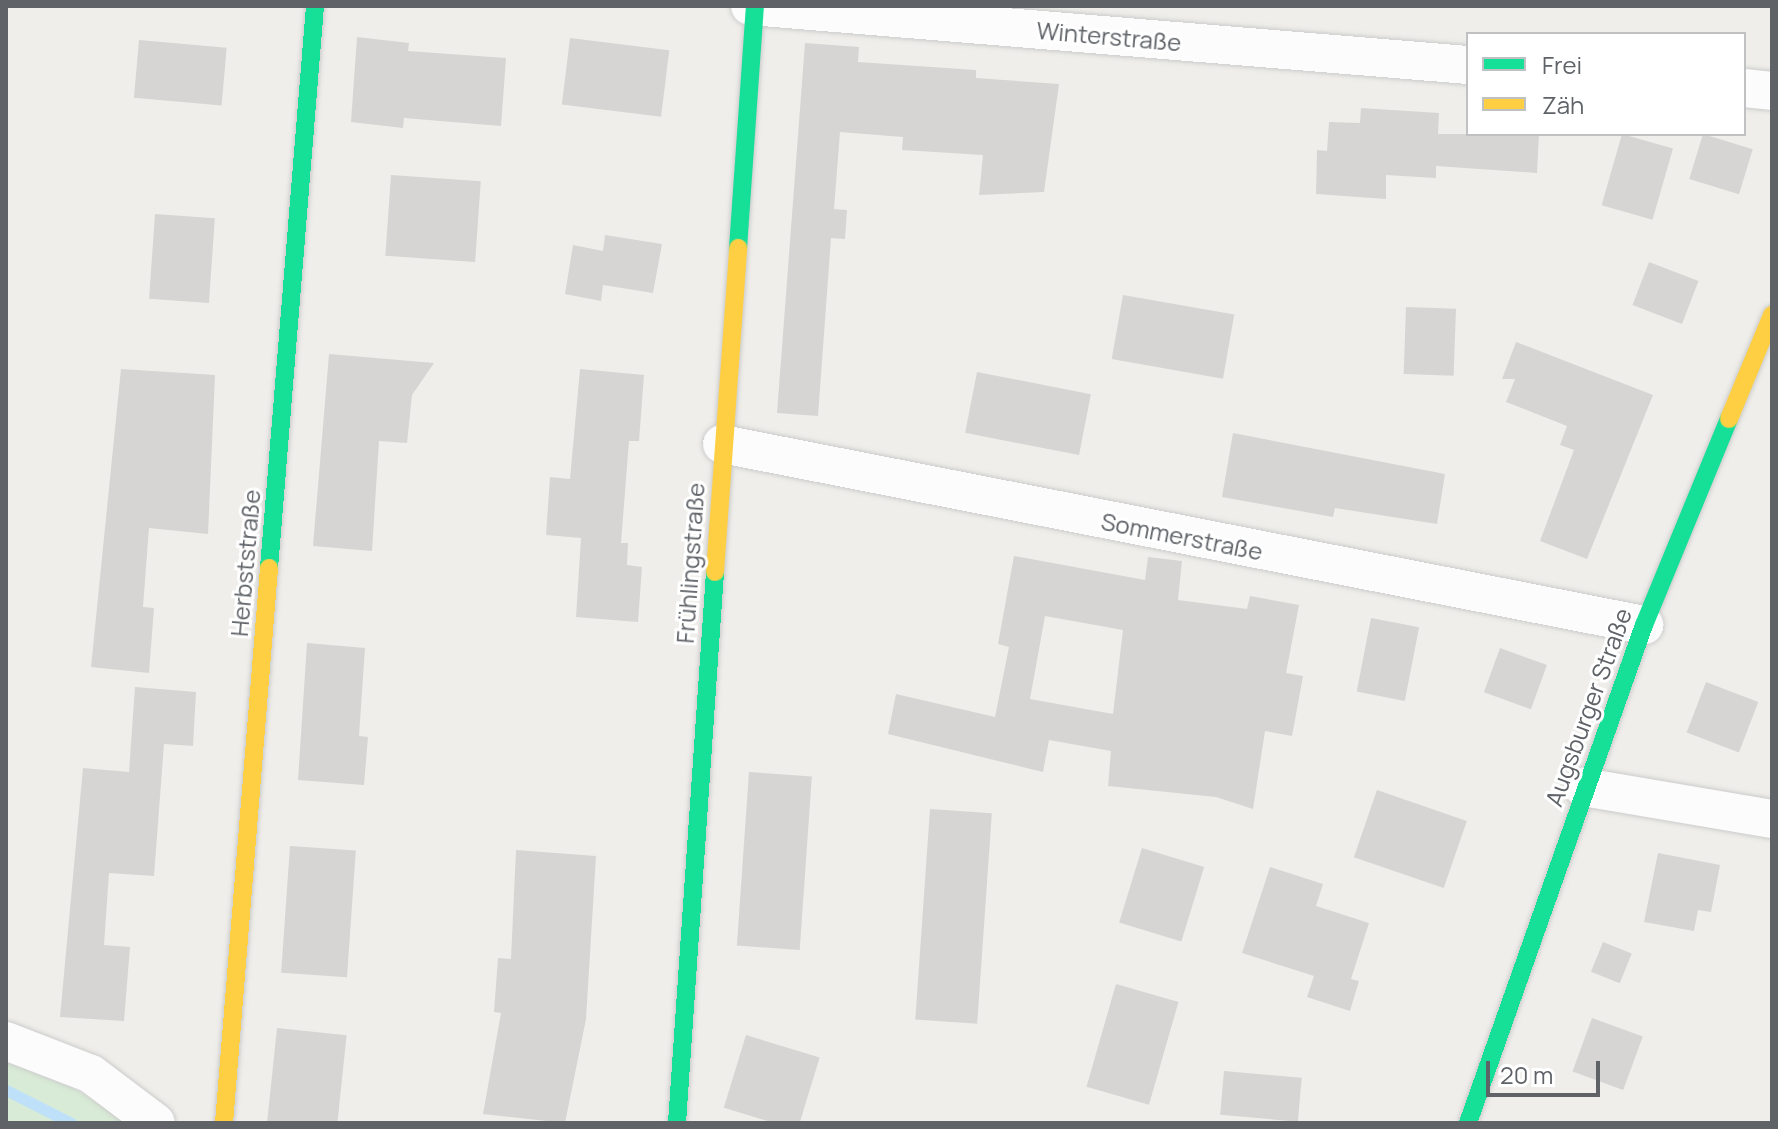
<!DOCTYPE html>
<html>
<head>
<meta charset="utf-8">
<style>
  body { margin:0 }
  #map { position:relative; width:1778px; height:1129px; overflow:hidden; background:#efeeea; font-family:Manrope,sans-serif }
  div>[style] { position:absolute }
  .green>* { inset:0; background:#d8ebd6 }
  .stream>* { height:11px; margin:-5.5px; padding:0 5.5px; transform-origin:5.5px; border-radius:5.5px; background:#bfe0f9 }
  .building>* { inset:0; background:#d6d5d3; transform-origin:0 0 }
  .roads { filter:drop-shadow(0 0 2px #cbcccc) drop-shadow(0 0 2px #cbcccc) }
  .street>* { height:38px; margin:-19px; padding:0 19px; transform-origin:19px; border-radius:19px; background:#fdfcfc }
  .fast>* { height:18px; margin:-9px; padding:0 9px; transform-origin:9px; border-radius:9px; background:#16e098 }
  .slow>* { height:18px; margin:-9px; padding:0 9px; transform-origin:9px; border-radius:9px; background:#ffcf43 }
  span { translate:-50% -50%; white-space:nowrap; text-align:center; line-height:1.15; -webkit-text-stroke:6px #fff; paint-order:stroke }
  .street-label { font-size:24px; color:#5f6368 }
  .frame { position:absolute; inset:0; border:8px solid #5f6368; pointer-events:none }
  .legend { position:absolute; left:1466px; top:32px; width:280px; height:104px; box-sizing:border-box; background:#fff; border:2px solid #bfc1c3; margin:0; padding:10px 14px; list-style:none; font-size:24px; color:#5f6368 }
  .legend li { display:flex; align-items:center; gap:16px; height:40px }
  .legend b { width:40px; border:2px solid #bfc1c3 }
  .scale { position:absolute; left:1486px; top:1061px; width:114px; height:36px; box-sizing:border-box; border:4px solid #5f6368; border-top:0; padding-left:10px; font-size:24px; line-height:28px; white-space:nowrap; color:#5f6368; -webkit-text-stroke:6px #fff; paint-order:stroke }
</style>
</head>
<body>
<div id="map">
  <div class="green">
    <div style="clip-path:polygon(6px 1062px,73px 1088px,130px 1123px,6px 1123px)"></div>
  </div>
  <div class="stream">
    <div style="left:6px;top:1090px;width:73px;rotate:26.9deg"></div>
  </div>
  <div class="building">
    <div style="clip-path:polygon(357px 37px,409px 43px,408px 51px,506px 58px,501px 126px,404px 118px,403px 128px,351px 122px)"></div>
    <div style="left:570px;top:38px;width:100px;height:67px;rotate:7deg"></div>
    <div style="left:139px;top:40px;width:88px;height:58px;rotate:5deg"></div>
    <div style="clip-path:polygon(805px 43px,859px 47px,858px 62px,976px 70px,976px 78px,1059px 84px,1044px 192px,979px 195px,983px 155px,902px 150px,903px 137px,840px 132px,834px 209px,847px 210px,845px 239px,831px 238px,818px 416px,777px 413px)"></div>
    <div style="clip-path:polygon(1361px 108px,1439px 113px,1438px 134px,1539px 134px,1537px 173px,1436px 166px,1436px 178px,1386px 175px,1386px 199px,1316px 194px,1317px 150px,1327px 151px,1329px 122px,1360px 123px)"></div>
    <div style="left:1622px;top:134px;width:53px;height:74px;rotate:16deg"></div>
    <div style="left:1703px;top:134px;width:52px;height:47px;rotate:17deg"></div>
    <div style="left:391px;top:175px;width:90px;height:81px;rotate:4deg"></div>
    <div style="left:155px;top:214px;width:60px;height:85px;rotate:4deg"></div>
    <div style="clip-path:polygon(605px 235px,662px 244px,653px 293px,603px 285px,601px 301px,565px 294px,573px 245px,603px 251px)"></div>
    <div style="left:1649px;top:262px;width:53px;height:46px;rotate:21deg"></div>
    <div style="left:1123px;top:295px;width:113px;height:65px;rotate:10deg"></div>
    <div style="left:1406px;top:307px;width:50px;height:67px;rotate:2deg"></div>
    <div style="clip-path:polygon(1516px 342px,1653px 395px,1587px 559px,1540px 541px,1574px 450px,1560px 445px,1567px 426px,1506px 402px,1515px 379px,1502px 379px)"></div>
    <div style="clip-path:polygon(329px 354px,434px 363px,412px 395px,407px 443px,379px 441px,372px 551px,313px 546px)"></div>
    <div style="clip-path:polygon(121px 369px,215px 375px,208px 534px,149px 528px,143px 607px,154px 608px,149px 673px,91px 667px)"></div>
    <div style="clip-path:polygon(580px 369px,644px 375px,639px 441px,629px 441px,621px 543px,628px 543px,627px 565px,642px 567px,638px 622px,576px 617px,581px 538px,546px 535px,550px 477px,570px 479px)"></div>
    <div style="left:977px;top:372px;width:116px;height:62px;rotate:11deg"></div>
    <div style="clip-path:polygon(1233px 433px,1445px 474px,1437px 524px,1335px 508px,1333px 517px,1222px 497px)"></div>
    <div style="clip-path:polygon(evenodd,1014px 556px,1145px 580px,1148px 557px,1182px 561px,1178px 600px,1247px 609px,1250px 596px,1299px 605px,1286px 673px,1303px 676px,1292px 736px,1265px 731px,1253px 809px,1216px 797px,1108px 786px,1111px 751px,1049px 740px,1043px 772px,888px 734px,896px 694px,995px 717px,1009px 647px,998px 644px,1014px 556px,1045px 616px,1123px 630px,1113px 714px,1030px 699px,1045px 616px)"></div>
    <div style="left:1371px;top:618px;width:49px;height:75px;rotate:11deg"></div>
    <div style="clip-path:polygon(307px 643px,365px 648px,359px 736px,368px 737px,364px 785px,298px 780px)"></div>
    <div style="left:1500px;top:648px;width:50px;height:47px;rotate:20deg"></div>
    <div style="left:1706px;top:682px;width:56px;height:54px;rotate:21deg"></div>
    <div style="clip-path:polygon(135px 687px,196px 692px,193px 746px,164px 744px,154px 876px,109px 873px,104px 945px,130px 947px,124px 1021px,60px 1017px,83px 768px,129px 772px)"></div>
    <div style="left:749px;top:772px;width:63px;height:174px;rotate:4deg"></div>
    <div style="left:1377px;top:790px;width:95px;height:71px;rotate:19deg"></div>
    <div style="left:930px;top:809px;width:62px;height:211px;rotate:4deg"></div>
    <div style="left:290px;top:846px;width:66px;height:127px;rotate:4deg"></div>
    <div style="left:1142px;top:848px;width:65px;height:78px;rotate:17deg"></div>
    <div style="clip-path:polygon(516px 850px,596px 856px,586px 1019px,565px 1123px,483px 1114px,501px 1013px,494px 1012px,498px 958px,511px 959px)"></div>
    <div style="clip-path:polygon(1658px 853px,1720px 865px,1711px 912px,1698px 910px,1694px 931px,1644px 922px)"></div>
    <div style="clip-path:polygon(1270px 867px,1323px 884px,1316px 906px,1369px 923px,1351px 979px,1359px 981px,1350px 1011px,1307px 997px,1314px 976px,1242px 953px)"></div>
    <div style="left:1603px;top:942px;width:31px;height:32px;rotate:22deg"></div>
    <div style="left:1116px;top:984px;width:65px;height:107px;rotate:16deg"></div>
    <div style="left:1592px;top:1018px;width:54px;height:57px;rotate:20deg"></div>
    <div style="left:277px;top:1028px;width:70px;height:95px;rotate:6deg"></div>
    <div style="left:746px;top:1035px;width:77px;height:76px;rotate:17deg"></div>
    <div style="left:1224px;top:1071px;width:78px;height:44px;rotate:5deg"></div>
  </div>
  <div class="roads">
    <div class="street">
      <div style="left:750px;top:6px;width:720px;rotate:4.7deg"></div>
      <div style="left:1744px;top:88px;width:28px;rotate:6deg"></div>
      <div style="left:722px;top:444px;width:940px;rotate:11.11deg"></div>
      <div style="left:1583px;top:787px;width:192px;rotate:9.6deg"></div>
      <div style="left:6px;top:1041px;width:91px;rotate:21.2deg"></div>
      <div style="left:91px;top:1074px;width:81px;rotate:37deg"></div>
    </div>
    <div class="fast">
      <div style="left:738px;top:248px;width:243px;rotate:-86deg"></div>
      <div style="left:269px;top:568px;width:564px;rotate:-85.32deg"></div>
      <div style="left:677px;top:1123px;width:552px;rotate:-86.05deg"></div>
      <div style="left:1468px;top:1123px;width:528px;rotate:-70.54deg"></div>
      <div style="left:1644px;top:625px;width:223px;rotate:-67.6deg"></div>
    </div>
    <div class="slow">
      <div style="left:1729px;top:419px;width:113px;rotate:-67.5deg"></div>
      <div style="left:715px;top:572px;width:325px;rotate:-85.9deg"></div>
      <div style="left:224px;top:1123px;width:557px;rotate:-85.36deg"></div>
    </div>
  </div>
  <div class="street-label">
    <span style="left:1109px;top:36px;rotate:5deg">Winterstraße</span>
    <span style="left:1182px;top:536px;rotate:11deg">Sommerstraße</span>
    <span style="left:245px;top:563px;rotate:-85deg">Herbststraße</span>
    <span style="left:690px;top:563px;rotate:-86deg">Frühlingstraße</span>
    <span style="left:1588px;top:707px;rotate:-70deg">Augsburger Straße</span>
  </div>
  <div class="frame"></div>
  <ul class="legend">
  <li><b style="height:10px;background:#16e098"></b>Frei</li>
  <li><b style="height:10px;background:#ffcf43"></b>Zäh</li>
  </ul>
  <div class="scale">20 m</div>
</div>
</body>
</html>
